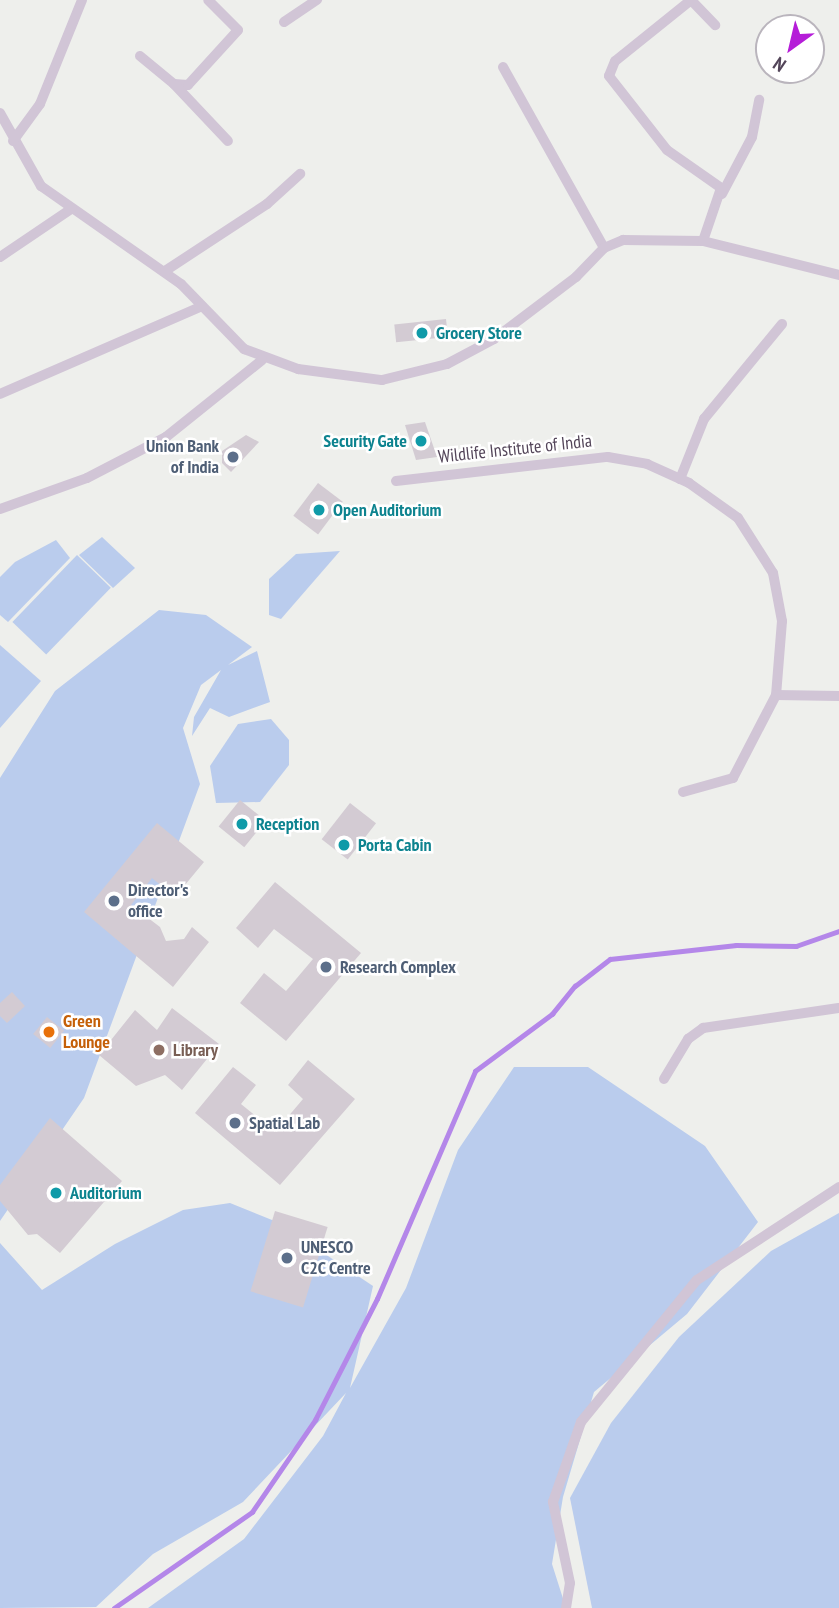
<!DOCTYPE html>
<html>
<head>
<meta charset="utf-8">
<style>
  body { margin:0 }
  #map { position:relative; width:839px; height:1608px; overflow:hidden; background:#eeefec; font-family:"PT Sans Narrow",sans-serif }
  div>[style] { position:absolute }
  .green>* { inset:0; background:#bacced; transform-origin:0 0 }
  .stream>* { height:4.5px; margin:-2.25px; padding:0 2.25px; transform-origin:2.25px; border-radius:2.25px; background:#b487e9 }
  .building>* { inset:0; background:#d3cbd3; transform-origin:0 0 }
  .minor>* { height:10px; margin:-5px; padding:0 5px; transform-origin:5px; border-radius:5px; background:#d1c5d6 }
  .dots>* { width:19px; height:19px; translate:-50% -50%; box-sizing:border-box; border:4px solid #fff; border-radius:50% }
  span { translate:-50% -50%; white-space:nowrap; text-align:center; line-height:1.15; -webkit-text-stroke:5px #fff; paint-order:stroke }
  .culture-label { font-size:18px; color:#0d838f; font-weight:700 }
  .left { translate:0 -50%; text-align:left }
  .right { translate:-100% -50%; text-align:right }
  .service-label { font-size:18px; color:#4e5e75; font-weight:700 }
  .street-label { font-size:18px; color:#534559 }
  .food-label { font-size:18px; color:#c56008; font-weight:700 }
  .education-label { font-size:18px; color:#785e54; font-weight:700 }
  .north { position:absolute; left:755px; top:14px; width:70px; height:70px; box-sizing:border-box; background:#fff; border:2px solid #bab5bd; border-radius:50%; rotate:214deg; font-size:19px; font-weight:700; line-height:28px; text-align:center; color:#534559 }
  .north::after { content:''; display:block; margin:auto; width:24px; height:32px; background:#b51dd8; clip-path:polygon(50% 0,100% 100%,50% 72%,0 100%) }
</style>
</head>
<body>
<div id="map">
  <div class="green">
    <div style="clip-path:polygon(102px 537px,135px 568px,113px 588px,79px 555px)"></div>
    <div style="clip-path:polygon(56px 540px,70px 558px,8px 622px,0 615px,0 577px,15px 562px)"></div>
    <div style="clip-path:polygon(340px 551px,281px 619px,269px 615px,269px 579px,296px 554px)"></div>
    <div style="left:77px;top:555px;width:47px;height:93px;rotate:44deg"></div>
    <div style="clip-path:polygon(159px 610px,206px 615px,252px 647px,228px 665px,257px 651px,270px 702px,229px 717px,210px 708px,192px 736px,194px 717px,221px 670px,201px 685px,183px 728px,200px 784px,84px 1098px,0 1221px,0 778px,55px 691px)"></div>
    <div style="clip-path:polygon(0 645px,41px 681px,0 728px)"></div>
    <div style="clip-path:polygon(271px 719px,289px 740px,289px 765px,260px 802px,216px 803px,210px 766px,238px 724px)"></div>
    <div style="clip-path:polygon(514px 1067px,588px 1067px,705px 1146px,758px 1222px,687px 1314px,594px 1392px,563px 1497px,552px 1564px,566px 1608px,148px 1608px,244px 1539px,323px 1436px,346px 1393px,243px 1502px,153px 1554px,96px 1607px,0 1608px,0 1243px,42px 1290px,115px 1244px,183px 1210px,230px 1203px,277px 1222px,373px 1286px,350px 1388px,406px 1288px,458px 1150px)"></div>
    <div style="clip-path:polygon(839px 1213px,839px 1608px,592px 1608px,570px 1498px,611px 1423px,679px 1337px,771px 1251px)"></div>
  </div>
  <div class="stream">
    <div style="left:114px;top:1608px;width:168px;rotate:-34.8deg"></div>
    <div style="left:252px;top:1512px;width:112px;rotate:-55.6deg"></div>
    <div style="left:315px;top:1420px;width:136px;rotate:-62.9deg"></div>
    <div style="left:377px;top:1299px;width:248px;rotate:-66.7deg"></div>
    <div style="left:475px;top:1071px;width:96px;rotate:-36.5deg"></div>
    <div style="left:552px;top:1014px;width:36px;rotate:-51deg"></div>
    <div style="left:575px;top:986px;width:44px;rotate:-37.6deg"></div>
    <div style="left:610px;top:959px;width:127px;rotate:-6.3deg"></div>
    <div style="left:736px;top:945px;width:60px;rotate:1deg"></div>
    <div style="left:796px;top:946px;width:46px;rotate:-19.2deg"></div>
  </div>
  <div class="building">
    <div style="left:446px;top:319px;width:18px;height:52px;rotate:84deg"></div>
    <div style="clip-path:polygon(425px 422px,437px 457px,416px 460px,405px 425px)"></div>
    <div style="clip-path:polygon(246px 435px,259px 442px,231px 472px,222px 463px,222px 451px)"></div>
    <div style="left:318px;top:483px;width:31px;height:41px;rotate:37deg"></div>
    <div style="left:240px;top:800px;width:33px;height:34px;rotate:39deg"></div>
    <div style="left:350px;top:803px;width:33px;height:46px;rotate:38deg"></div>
    <div style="clip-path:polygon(157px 823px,204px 862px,175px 897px,152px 878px,131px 905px,160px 927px,166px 941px,184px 939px,192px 927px,209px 942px,173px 987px,84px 912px)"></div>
    <div style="clip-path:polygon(275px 882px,361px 953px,286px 1041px,240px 1003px,264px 973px,286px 991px,313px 959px,274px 929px,258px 948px,236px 928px)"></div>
    <div style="clip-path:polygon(12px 992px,25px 1006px,7px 1023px,0 1016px,0 1003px)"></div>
    <div style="clip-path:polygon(172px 1008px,219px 1044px,182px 1090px,165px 1075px,136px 1086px,99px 1055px,135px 1010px,157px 1030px)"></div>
    <div style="left:47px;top:1017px;width:22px;height:22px;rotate:39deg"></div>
    <div style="clip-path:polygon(308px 1060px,355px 1099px,280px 1185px,195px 1113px,233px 1067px,256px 1085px,241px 1104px,275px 1132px,303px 1099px,288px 1085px)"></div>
    <div style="clip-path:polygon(50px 1118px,122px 1181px,60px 1253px,37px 1234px,28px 1235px,0 1201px,0 1185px)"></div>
    <div style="left:275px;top:1211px;width:55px;height:84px;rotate:17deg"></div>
  </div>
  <div class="minor">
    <div style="left:691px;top:0;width:97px;rotate:141.2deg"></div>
    <div style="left:615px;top:61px;width:16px;rotate:112deg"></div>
    <div style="left:609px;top:76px;width:94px;rotate:51.9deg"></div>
    <div style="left:667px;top:150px;width:66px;rotate:35.1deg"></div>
    <div style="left:721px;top:188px;width:56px;rotate:108.8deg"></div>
    <div style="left:691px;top:0;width:35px;rotate:46deg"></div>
    <div style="left:284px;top:22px;width:40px;rotate:-34deg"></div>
    <div style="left:140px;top:56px;width:44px;rotate:39.5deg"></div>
    <div style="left:174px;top:84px;width:14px;rotate:4deg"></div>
    <div style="left:188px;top:85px;width:74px;rotate:-47.7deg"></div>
    <div style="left:238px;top:30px;width:42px;rotate:-135deg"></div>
    <div style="left:503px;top:67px;width:207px;rotate:60.8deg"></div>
    <div style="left:175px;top:85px;width:77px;rotate:46.6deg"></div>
    <div style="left:0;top:113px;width:84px;rotate:60.7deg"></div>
    <div style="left:41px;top:186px;width:171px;rotate:35deg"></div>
    <div style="left:181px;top:284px;width:91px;rotate:45.9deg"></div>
    <div style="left:244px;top:349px;width:58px;rotate:20.3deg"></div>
    <div style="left:298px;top:369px;width:85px;rotate:7.5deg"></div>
    <div style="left:382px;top:380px;width:67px;rotate:-13.8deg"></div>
    <div style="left:447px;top:364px;width:53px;rotate:-28deg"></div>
    <div style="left:494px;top:339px;width:103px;rotate:-37.1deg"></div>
    <div style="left:576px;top:277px;width:40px;rotate:-46deg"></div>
    <div style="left:604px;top:248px;width:21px;rotate:-23deg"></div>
    <div style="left:623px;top:240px;width:80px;rotate:0.7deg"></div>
    <div style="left:703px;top:241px;width:140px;rotate:14deg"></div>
    <div style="left:13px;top:141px;width:46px;rotate:-53.9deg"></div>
    <div style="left:40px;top:104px;width:112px;rotate:-68deg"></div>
    <div style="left:722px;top:194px;width:64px;rotate:-62.2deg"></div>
    <div style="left:752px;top:137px;width:38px;rotate:-79deg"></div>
    <div style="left:0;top:257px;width:86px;rotate:-34.1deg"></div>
    <div style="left:165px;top:271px;width:122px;rotate:-33.3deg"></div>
    <div style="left:267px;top:204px;width:45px;rotate:-42.3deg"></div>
    <div style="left:0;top:394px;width:220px;rotate:-23.5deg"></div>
    <div style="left:680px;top:479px;width:65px;rotate:-68.2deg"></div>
    <div style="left:704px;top:419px;width:123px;rotate:-50.6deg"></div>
    <div style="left:396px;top:481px;width:213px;rotate:-6.5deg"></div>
    <div style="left:608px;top:457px;width:40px;rotate:10deg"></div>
    <div style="left:647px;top:464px;width:46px;rotate:24.3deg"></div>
    <div style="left:689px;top:483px;width:60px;rotate:35.5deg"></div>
    <div style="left:738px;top:518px;width:65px;rotate:57.5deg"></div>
    <div style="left:773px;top:573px;width:49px;rotate:79.4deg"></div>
    <div style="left:782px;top:621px;width:74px;rotate:94.6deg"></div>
    <div style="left:776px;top:695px;width:63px;rotate:0.9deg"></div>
    <div style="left:0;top:509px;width:92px;rotate:-19.6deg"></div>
    <div style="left:87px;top:478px;width:89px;rotate:-27.4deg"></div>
    <div style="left:166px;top:437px;width:123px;rotate:-38.7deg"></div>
    <div style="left:683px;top:792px;width:52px;rotate:-15.6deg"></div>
    <div style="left:733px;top:778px;width:93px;rotate:-62.6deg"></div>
    <div style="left:664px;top:1079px;width:47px;rotate:-59deg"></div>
    <div style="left:688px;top:1039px;width:19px;rotate:-36deg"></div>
    <div style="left:703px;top:1028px;width:137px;rotate:-8.4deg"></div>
    <div style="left:566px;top:1608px;width:25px;rotate:-81deg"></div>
    <div style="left:570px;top:1583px;width:83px;rotate:-101.9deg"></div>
    <div style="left:553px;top:1502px;width:85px;rotate:-70.7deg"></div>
    <div style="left:581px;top:1422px;width:183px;rotate:-50.8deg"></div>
    <div style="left:697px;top:1280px;width:170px;rotate:-33.2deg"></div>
  </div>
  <div class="dots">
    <div style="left:422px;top:333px;background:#0f9aa8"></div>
    <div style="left:421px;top:441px;background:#0f9aa8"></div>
    <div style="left:233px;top:457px;background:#5c6f8a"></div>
    <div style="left:319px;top:510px;background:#0f9aa8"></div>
    <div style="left:242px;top:824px;background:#0f9aa8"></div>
    <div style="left:344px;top:845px;background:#0f9aa8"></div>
    <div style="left:114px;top:901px;background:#5c6f8a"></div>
    <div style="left:326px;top:967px;background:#5c6f8a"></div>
    <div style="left:49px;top:1032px;background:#e8710a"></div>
    <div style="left:159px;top:1050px;background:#8d6e63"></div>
    <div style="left:235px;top:1123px;background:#5c6f8a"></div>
    <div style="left:56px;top:1193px;background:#0f9aa8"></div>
    <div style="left:287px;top:1258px;background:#5c6f8a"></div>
  </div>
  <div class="culture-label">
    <span class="left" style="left:436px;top:333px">Grocery Store</span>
    <span class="right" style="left:407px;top:441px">Security Gate</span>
    <span class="left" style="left:333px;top:510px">Open Auditorium</span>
    <span class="left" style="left:256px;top:824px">Reception</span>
    <span class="left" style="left:358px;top:845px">Porta Cabin</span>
    <span class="left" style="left:70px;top:1193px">Auditorium</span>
  </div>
  <div class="service-label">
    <span class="right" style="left:219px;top:457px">Union Bank<br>of India</span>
    <span class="left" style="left:128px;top:901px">Director's<br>office</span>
    <span class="left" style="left:340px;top:967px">Research Complex</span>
    <span class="left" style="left:249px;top:1123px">Spatial Lab</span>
    <span class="left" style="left:301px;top:1258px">UNESCO<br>C2C Centre</span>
  </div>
  <div class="street-label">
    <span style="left:515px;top:449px;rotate:-6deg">Wildlife Institute of India</span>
  </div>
  <div class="food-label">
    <span class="left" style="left:63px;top:1032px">Green<br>Lounge</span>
  </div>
  <div class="education-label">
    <span class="left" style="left:173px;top:1050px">Library</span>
  </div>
  <div class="north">N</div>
</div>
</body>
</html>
